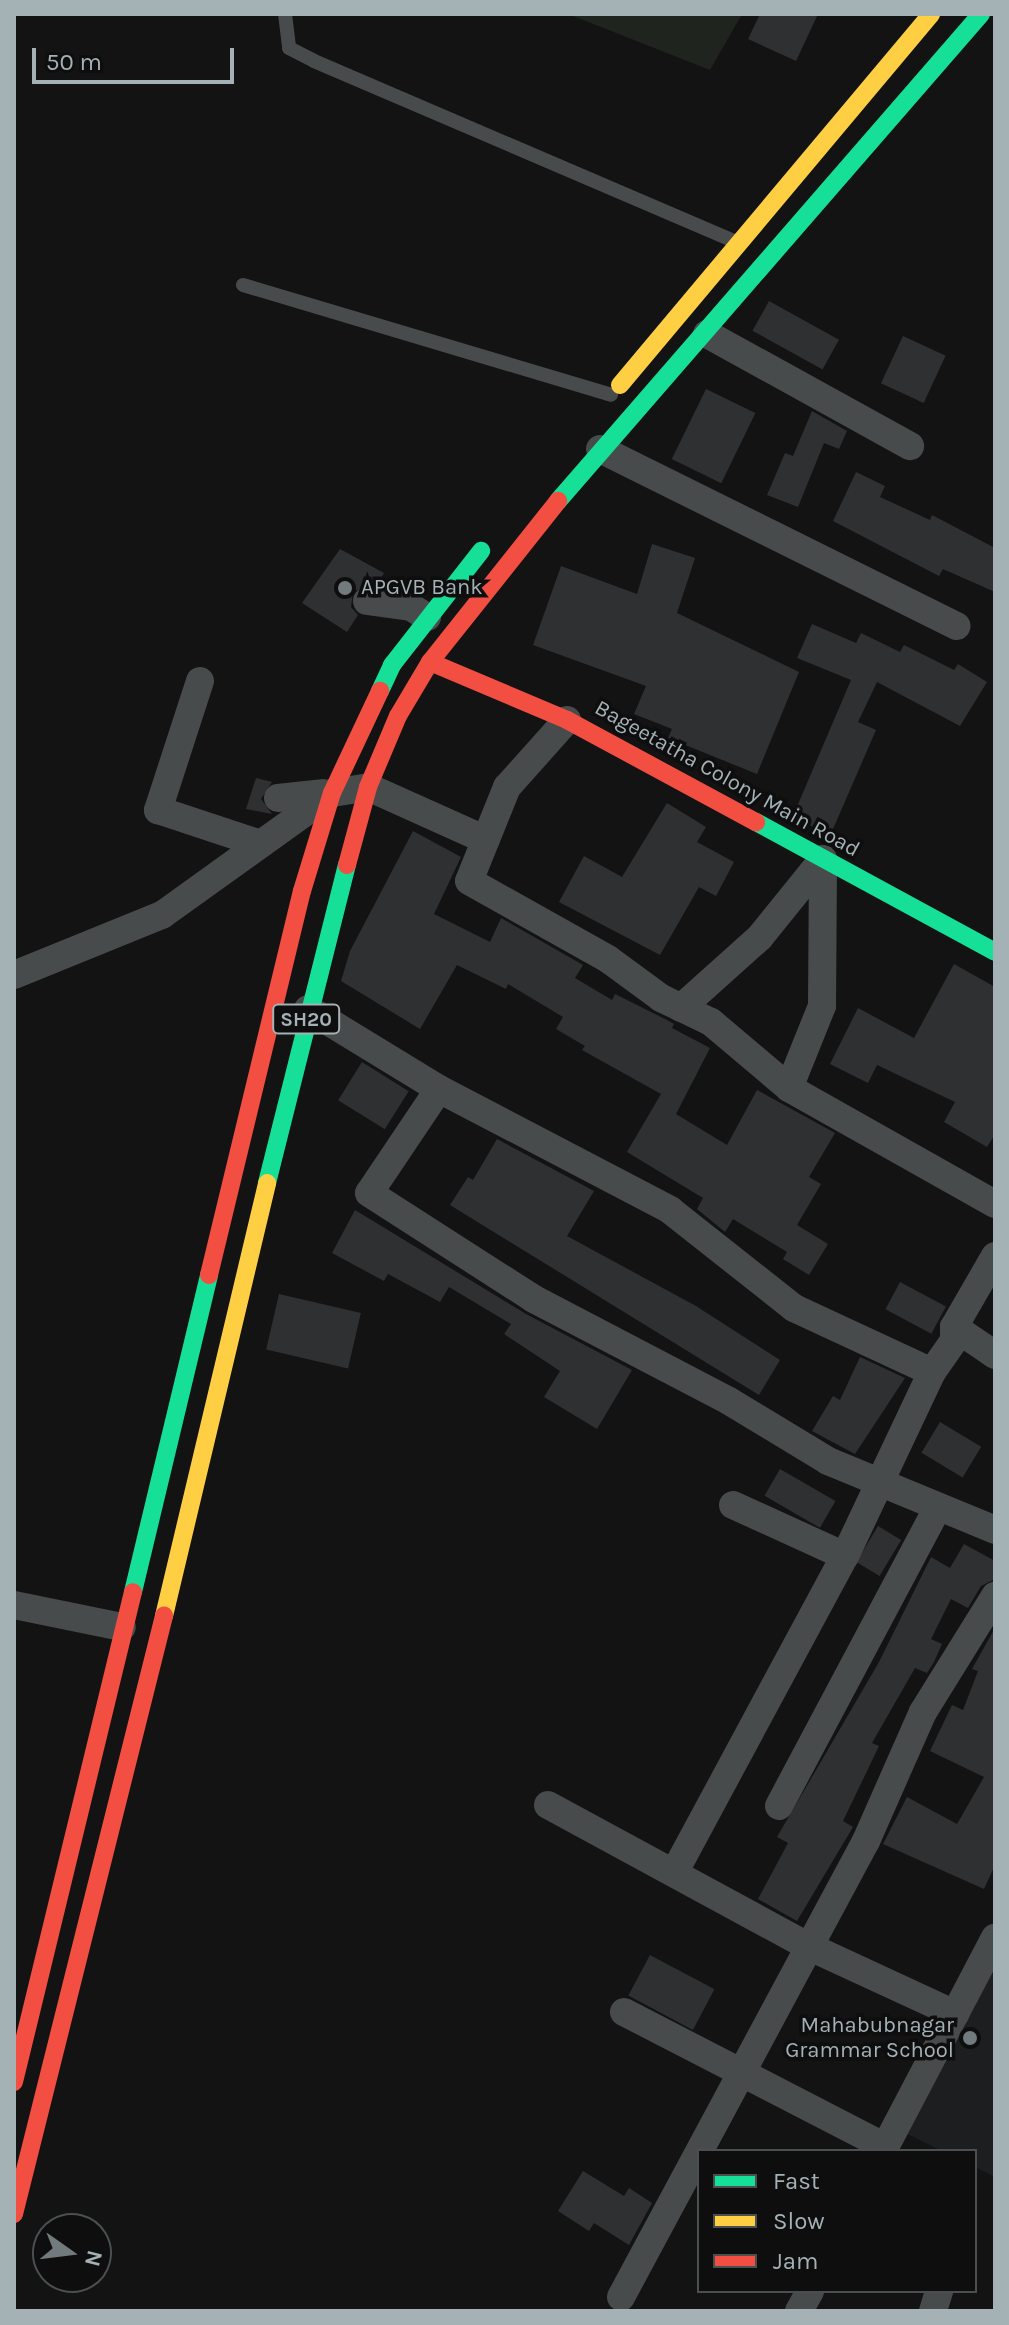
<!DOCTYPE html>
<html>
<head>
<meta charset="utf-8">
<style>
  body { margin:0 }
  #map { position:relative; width:1009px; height:2325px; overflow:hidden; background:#131314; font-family:Karla,sans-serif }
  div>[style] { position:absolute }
  .built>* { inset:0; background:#1d1e1f }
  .green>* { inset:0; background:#20241e }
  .building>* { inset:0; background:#2f3032; transform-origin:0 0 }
  .lane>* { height:14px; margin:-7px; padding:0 7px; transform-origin:7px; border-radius:7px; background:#484b4c }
  .street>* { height:28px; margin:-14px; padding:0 14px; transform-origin:14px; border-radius:14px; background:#484b4c }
  .fast>* { height:18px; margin:-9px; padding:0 9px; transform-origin:9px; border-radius:9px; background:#16e098 }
  .slow>* { height:18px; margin:-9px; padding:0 9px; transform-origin:9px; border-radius:9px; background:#ffcf43 }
  .jam>* { height:18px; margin:-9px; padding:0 9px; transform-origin:9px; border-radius:9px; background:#f24e42 }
  .dots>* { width:22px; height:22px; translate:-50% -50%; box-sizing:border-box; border:4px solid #0e0e0f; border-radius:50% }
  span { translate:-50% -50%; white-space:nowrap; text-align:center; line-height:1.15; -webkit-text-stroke:7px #0e0e0f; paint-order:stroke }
  .shield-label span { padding:2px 6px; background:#0e0e0f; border:2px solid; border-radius:6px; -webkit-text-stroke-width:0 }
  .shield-label { font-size:20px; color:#a4b1b5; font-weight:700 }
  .poi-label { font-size:22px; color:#a4b1b5 }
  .left { translate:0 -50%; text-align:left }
  .right { translate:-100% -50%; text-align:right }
  .street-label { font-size:22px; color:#a4b1b5 }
  .frame { position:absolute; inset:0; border:16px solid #a4b1b5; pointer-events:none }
  .legend { position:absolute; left:697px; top:2149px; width:280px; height:144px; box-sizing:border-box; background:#0e0e0f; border:2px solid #4a4f51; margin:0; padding:10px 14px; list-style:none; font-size:24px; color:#a4b1b5 }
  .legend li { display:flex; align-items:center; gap:16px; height:40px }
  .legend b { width:40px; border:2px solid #4a4f51 }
  .north { position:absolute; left:32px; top:2213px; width:80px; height:80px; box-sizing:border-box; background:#0e0e0f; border:2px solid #4a4f51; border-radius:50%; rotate:104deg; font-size:22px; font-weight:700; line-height:32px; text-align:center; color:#a4b1b5 }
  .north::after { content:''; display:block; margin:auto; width:28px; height:36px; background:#717a7d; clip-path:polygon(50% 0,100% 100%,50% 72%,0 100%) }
  .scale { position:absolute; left:32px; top:48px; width:202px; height:36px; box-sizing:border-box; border:4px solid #a4b1b5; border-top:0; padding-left:10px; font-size:24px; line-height:28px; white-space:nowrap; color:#a4b1b5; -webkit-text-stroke:6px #0e0e0f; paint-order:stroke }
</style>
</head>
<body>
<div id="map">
  <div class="built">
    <div style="clip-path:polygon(995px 1948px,995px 2177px,975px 2167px,975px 2151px,942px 2151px,895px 2128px)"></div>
  </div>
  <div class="green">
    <div style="clip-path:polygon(568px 14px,742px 14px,710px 70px)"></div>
  </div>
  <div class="building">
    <div style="clip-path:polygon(760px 14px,818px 14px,796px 61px,748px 39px)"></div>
    <div style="left:769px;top:301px;width:80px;height:34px;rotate:29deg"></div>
    <div style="left:903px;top:336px;width:47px;height:52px;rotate:25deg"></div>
    <div style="left:706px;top:389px;width:55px;height:78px;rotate:26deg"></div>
    <div style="clip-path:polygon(812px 411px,847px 431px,839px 449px,824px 443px,798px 507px,767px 495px,785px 453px,793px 456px)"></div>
    <div style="clip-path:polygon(856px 472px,885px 486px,880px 497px,930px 520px,932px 515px,995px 548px,995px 592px,943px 569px,939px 576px,833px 521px)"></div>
    <div style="clip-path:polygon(652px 544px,695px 558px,677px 613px,799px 672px,757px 774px,668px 738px,672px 729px,634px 714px,646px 686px,533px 645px,561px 566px,637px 594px)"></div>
    <div style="clip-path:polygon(340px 549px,384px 573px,377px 585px,353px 591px,351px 607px,358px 615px,347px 632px,302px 603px)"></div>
    <div style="clip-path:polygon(812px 624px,856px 643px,861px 633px,900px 652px,904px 645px,954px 670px,958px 664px,987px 682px,960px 726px,877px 682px,858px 722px,876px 730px,830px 836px,793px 816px,851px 680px,797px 658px)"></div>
    <div style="clip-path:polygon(256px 778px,272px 782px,261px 799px,272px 814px,246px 809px)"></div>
    <div style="clip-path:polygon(667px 803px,706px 827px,697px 842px,734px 862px,716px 896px,699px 887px,660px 955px,559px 902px,584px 856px,622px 877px)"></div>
    <div style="clip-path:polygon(413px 831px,461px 857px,434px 914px,490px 942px,501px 918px,583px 965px,575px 978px,612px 1000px,615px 994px,667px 1020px,674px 1024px,672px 1028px,710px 1048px,676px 1114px,727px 1145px,757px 1090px,835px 1133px,809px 1177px,821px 1184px,797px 1225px,828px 1244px,809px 1275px,783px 1259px,787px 1252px,733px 1219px,725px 1232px,697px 1209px,703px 1198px,627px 1152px,661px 1094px,582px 1050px,585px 1046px,556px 1029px,563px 1017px,508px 984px,506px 989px,457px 965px,420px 1029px,341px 981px,350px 951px)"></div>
    <div style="clip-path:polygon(954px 964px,995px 987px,995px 1134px,987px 1147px,944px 1122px,955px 1102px,877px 1065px,868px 1083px,830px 1064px,858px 1008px,914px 1038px)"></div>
    <div style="left:362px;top:1062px;width:55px;height:45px;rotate:32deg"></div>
    <div style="clip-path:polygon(497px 1139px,594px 1191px,567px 1236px,696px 1306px,780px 1360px,759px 1395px,450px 1205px,468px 1177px,473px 1180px)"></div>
    <div style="clip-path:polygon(355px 1210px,526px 1314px,632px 1370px,597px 1429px,544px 1397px,560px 1371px,504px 1334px,511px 1324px,449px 1287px,440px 1302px,388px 1274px,384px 1281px,332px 1253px)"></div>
    <div style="left:900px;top:1282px;width:52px;height:31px;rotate:28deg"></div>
    <div style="left:279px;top:1294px;width:84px;height:57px;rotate:13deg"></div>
    <div style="clip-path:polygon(860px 1357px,905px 1378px,855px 1454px,812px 1431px,833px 1396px,840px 1400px)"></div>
    <div style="left:940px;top:1422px;width:48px;height:36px;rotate:31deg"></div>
    <div style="left:780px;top:1469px;width:64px;height:31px;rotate:30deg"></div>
    <div style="left:878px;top:1526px;width:27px;height:42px;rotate:31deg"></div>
    <div style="clip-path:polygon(964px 1544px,995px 1561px,995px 1579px,981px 1586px,968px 1608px,951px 1599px,931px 1639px,942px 1644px,934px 1662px,927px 1673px,915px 1668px,872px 1743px,879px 1746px,843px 1821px,853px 1827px,797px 1921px,758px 1899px,788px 1843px,777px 1837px,879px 1662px,931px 1557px,950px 1568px)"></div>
    <div style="clip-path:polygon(995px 1628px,995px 1865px,984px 1889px,883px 1844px,907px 1797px,957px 1824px,984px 1777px,930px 1751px,952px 1705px,963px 1710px,978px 1671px,972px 1669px)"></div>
    <div style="left:650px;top:1955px;width:73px;height:46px;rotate:28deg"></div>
    <div style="clip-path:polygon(583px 2171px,624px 2196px,629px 2188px,652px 2203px,629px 2245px,594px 2223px,589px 2231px,558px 2211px)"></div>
  </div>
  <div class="lane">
    <div style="left:285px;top:14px;width:34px;rotate:83deg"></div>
    <div style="left:289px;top:48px;width:28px;rotate:27deg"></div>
    <div style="left:314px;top:61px;width:456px;rotate:23.2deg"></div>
    <div style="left:243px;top:285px;width:384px;rotate:16.6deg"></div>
  </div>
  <div class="street">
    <div style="left:707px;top:334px;width:232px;rotate:28.9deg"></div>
    <div style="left:600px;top:449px;width:398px;rotate:26.4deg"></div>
    <div style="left:367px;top:601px;width:44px;rotate:7.8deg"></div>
    <div style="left:411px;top:607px;width:19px;rotate:32deg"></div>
    <div style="left:200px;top:681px;width:136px;rotate:108deg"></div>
    <div style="left:158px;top:810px;width:108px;rotate:18.3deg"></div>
    <div style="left:567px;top:720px;width:90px;rotate:131.8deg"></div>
    <div style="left:507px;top:787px;width:101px;rotate:112deg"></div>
    <div style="left:469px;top:881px;width:159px;rotate:29.3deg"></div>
    <div style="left:608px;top:959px;width:66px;rotate:36.3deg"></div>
    <div style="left:661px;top:998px;width:55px;rotate:25.6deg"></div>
    <div style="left:711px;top:1022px;width:102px;rotate:40.2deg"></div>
    <div style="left:789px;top:1088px;width:88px;rotate:-68.1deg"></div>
    <div style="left:822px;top:1006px;width:147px;rotate:-89.6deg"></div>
    <div style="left:278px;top:798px;width:45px;rotate:-6.3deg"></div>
    <div style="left:14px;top:975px;width:160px;rotate:-22.1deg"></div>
    <div style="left:162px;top:915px;width:209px;rotate:-35.7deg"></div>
    <div style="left:332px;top:793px;width:36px;rotate:-9deg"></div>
    <div style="left:368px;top:787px;width:129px;rotate:24.2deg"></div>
    <div style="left:681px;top:1008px;width:106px;rotate:-41.9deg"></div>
    <div style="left:760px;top:937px;width:100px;rotate:-51.1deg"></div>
    <div style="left:308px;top:1009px;width:153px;rotate:31.4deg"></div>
    <div style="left:439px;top:1089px;width:261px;rotate:27.6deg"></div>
    <div style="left:670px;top:1210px;width:158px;rotate:38.3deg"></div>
    <div style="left:794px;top:1308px;width:152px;rotate:24.9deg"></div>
    <div style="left:932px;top:1372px;width:39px;rotate:-55deg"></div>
    <div style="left:954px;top:1340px;width:13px;rotate:-90deg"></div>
    <div style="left:954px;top:1327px;width:50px;rotate:34.3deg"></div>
    <div style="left:789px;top:1088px;width:236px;rotate:29.4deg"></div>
    <div style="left:439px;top:1089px;width:125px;rotate:123.9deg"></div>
    <div style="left:369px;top:1193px;width:196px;rotate:32.7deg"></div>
    <div style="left:534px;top:1299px;width:220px;rotate:27.6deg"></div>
    <div style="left:729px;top:1401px;width:116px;rotate:31.2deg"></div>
    <div style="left:828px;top:1461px;width:181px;rotate:22.4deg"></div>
    <div style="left:954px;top:1327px;width:82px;rotate:-60deg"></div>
    <div style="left:733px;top:1505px;width:123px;rotate:24.5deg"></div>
    <div style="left:14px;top:1605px;width:110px;rotate:11.5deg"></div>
    <div style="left:548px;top:1805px;width:298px;rotate:28.5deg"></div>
    <div style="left:810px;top:1947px;width:160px;rotate:24.8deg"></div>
    <div style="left:779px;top:1806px;width:339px;rotate:-62deg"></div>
    <div style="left:674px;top:1873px;width:360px;rotate:-61.7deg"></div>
    <div style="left:845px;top:1556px;width:204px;rotate:-64.7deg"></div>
    <div style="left:624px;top:2012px;width:294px;rotate:27.3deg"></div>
    <div style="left:883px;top:2151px;width:241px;rotate:-62.3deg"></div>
    <div style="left:621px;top:2297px;width:518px;rotate:-61.75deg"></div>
    <div style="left:866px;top:1841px;width:141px;rotate:-66.2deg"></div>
    <div style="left:923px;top:1712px;width:137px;rotate:-58.2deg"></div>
    <div style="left:799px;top:2311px;width:23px;rotate:-61deg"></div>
    <div style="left:933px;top:2311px;width:21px;rotate:-73deg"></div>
  </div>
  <div class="fast">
    <div style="left:558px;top:501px;width:645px;rotate:-49.02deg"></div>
    <div style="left:380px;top:691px;width:29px;rotate:-65deg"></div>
    <div style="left:392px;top:665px;width:145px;rotate:-52deg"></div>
    <div style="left:756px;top:822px;width:272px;rotate:28.5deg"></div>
    <div style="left:267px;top:1183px;width:328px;rotate:-75.9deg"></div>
    <div style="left:133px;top:1592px;width:326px;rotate:-76.5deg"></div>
  </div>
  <div class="slow">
    <div style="left:620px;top:385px;width:484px;rotate:-50deg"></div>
    <div style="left:164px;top:1616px;width:445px;rotate:-76.6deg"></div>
  </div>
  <div class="jam">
    <div style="left:430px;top:662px;width:149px;rotate:22.9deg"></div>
    <div style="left:567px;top:720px;width:215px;rotate:28.4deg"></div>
    <div style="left:347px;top:865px;width:81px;rotate:-74.9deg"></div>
    <div style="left:368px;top:787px;width:77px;rotate:-67.1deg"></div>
    <div style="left:398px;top:716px;width:63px;rotate:-59.3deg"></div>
    <div style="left:430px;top:662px;width:206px;rotate:-51.5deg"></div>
    <div style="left:209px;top:1275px;width:395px;rotate:-76.4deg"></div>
    <div style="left:302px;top:891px;width:102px;rotate:-73deg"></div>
    <div style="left:332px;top:793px;width:113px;rotate:-64.8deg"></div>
    <div style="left:14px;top:2082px;width:504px;rotate:-76.35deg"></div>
    <div style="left:14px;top:2214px;width:617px;rotate:-75.92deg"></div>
  </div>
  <div class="dots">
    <div style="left:345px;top:588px;background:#717a7d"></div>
    <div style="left:970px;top:2038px;background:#717a7d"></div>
  </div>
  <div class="shield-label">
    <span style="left:306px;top:1019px">SH20</span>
  </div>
  <div class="poi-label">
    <span class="left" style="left:361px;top:588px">APGVB Bank</span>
    <span class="right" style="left:954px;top:2038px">Mahabubnagar<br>Grammar School</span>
  </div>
  <div class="street-label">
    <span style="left:727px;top:779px;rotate:29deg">Bageetatha Colony Main Road</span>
  </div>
  <div class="frame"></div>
  <ul class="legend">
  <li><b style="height:10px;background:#16e098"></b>Fast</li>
  <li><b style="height:10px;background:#ffcf43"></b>Slow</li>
  <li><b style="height:10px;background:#f24e42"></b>Jam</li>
  </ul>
  <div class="north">N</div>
  <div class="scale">50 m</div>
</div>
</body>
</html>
